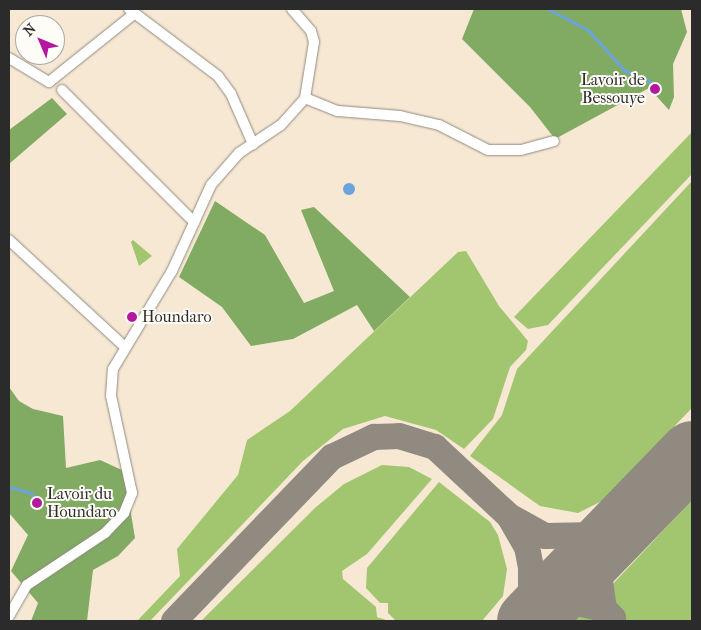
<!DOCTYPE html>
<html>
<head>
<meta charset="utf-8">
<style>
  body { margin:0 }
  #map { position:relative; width:701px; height:630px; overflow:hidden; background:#f7e8d4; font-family:"IM FELL French Canon",serif }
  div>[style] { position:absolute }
  .green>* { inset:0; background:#a2c670 }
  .forest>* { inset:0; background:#81ab62 }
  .water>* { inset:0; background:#6ca3da }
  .round { border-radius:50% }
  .stream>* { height:3px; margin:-1.5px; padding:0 1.5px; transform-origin:1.5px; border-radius:1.5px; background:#6ca3da }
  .taxiway>* { height:26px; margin:-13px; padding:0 13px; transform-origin:13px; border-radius:13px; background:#918a80 }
  .runway>* { height:65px; margin:-32.5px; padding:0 32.5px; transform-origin:32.5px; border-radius:32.5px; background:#918a80 }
  .roads { filter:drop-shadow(0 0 1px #918a80) drop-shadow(0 0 1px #918a80) }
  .street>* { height:10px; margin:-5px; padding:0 5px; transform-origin:5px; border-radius:5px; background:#fff }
  .dots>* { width:14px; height:14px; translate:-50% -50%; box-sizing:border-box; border:2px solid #fdfcf7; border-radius:50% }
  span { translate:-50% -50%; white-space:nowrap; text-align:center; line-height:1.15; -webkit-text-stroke:4px #fdfcf7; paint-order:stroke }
  .poi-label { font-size:16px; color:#2b2b2b }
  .right { translate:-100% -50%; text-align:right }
  .left { translate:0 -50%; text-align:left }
  .frame { position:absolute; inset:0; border:10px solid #2b2b2b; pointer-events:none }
  .north { position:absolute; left:15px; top:15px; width:50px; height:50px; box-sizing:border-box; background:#fdfcf7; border:1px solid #a9a8a5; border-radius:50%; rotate:315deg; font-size:14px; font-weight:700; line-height:20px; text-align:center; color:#2b2b2b }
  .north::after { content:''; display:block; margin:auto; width:18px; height:22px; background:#b5179e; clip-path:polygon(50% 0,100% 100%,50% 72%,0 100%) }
</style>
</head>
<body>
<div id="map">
  <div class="green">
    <div style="clip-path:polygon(692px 132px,692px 174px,548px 325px,528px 329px,514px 317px)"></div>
    <div style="clip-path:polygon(692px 181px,692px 408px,602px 501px,578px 513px,540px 506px,470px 456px,502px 415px,517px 369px)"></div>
    <div style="clip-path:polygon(133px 240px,152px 256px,139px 266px,131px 242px)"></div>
    <div style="clip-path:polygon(466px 251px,499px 306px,528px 341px,526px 350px,510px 367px,493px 419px,464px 449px,436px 430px,385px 416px,343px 429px,303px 461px,150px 621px,137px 621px,180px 576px,177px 549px,238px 475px,247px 440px,290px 411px,458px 252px)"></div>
    <div style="clip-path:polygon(382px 465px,409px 467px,432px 479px,367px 554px,342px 571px,343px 579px,376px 607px,377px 617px,389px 621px,201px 621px,316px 507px,344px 484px)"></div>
    <div style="clip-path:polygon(439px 482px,490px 522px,498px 535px,507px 569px,503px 596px,482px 621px,396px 621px,388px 613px,388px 603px,380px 603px,366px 588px,367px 568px)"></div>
    <div style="clip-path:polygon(692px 500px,692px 621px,624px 621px,609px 603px,610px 587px)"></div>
    <div style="clip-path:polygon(586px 611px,599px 613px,610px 621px,574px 621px)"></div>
  </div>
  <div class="forest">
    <div style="clip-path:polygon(474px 9px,681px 9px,687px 32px,673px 64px,674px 97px,669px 110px,649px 88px,555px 139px,530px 107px,462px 39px)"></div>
    <div style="clip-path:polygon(52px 98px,67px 114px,9px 164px,9px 130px)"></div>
    <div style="clip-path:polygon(215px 201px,265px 235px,304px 303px,334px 291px,301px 210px,314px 207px,410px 297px,374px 331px,357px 305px,293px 339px,251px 346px,222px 307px,179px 277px)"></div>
    <div style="clip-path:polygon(9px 387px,19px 401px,33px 409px,63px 416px,66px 468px,100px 460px,124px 471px,135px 538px,118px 556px,93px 570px,87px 621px,31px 621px,38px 603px,11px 571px,28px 535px,9px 513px)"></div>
  </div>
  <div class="water">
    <div class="round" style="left:343px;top:183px;width:12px;height:12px"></div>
  </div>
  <div class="stream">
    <div style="left:548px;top:9px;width:45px;rotate:27.7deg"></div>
    <div style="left:588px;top:30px;width:54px;rotate:48deg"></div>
    <div style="left:624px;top:70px;width:26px;rotate:23deg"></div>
    <div style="left:648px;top:80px;width:8px;rotate:50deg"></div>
    <div style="left:9px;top:487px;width:23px;rotate:15deg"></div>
    <div style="left:31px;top:493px;width:12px;rotate:59deg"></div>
  </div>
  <div class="taxiway">
    <div style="left:509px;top:516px;width:36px;rotate:60deg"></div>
    <div style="left:527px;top:547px;width:21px;rotate:79deg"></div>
    <div style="left:531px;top:568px;width:22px;rotate:90deg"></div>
    <div style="left:531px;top:590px;width:32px;rotate:106deg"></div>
    <div style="left:604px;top:609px;width:42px;rotate:-98.1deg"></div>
    <div style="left:598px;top:567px;width:51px;rotate:-57.9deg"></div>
    <div style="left:174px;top:621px;width:228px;rotate:-46.1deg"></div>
    <div style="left:332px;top:457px;width:47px;rotate:-25.5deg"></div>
    <div style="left:374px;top:437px;width:25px;rotate:-2deg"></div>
    <div style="left:399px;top:436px;width:38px;rotate:17deg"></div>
    <div style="left:435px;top:447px;width:101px;rotate:43deg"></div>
    <div style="left:509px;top:516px;width:41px;rotate:29.1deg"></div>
    <div style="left:545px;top:536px;width:52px;rotate:-1.1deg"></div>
    <div style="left:597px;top:535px;width:44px;rotate:-31.2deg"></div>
    <div style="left:531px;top:621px;width:21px;rotate:-35deg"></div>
    <div style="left:548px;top:609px;width:26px;rotate:-16deg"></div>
    <div style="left:573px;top:602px;width:32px;rotate:13deg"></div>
    <div style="left:604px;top:609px;width:13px;rotate:45deg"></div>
  </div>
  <div class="runway">
    <div style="left:529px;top:621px;width:234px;rotate:-45.9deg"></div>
  </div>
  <div class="roads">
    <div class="street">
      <div style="left:129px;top:9px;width:111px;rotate:37deg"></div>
      <div style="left:218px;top:76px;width:22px;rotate:54deg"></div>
      <div style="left:231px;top:94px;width:55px;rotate:66.3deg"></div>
      <div style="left:9px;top:58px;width:47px;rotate:31deg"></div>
      <div style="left:49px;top:82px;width:109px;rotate:-38.7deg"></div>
      <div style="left:62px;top:90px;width:187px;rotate:45deg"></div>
      <div style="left:305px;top:98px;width:35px;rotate:22deg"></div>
      <div style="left:338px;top:111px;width:62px;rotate:4.6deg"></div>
      <div style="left:400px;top:116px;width:40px;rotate:13deg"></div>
      <div style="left:439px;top:125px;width:55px;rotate:27deg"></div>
      <div style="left:488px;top:150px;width:33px"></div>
      <div style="left:521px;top:150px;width:34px;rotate:-15deg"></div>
      <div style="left:9px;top:240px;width:156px;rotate:42.7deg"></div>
      <div style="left:9px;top:616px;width:36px;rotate:-60deg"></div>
      <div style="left:27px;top:585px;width:94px;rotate:-33.7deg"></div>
      <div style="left:105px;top:533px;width:28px;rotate:-46deg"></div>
      <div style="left:124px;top:513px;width:22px;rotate:-68deg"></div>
      <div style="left:132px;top:493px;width:99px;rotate:-102.2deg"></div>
      <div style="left:111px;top:396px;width:27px;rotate:-86deg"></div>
      <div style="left:113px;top:369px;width:114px;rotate:-59deg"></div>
      <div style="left:172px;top:271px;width:94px;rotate:-65.6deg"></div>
      <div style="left:211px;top:185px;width:43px;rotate:-48.8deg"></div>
      <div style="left:239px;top:153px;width:50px;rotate:-33.7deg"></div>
      <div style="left:281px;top:125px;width:36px;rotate:-48deg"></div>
      <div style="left:305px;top:98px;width:57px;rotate:-80.9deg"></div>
      <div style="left:314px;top:42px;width:11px;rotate:-105deg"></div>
      <div style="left:311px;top:31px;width:29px;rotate:-131deg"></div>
    </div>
  </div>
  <div class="dots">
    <div style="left:655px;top:89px;background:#b5179e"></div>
    <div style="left:132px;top:317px;background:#b5179e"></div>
    <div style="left:37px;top:503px;background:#b5179e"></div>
  </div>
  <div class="poi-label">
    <span class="right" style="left:645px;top:89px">Lavoir de<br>Bessouye</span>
    <span class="left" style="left:142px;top:317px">Houndaro</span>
    <span class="left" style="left:47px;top:503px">Lavoir du<br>Houndaro</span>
  </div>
  <div class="frame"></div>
  <div class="north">N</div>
</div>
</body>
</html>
